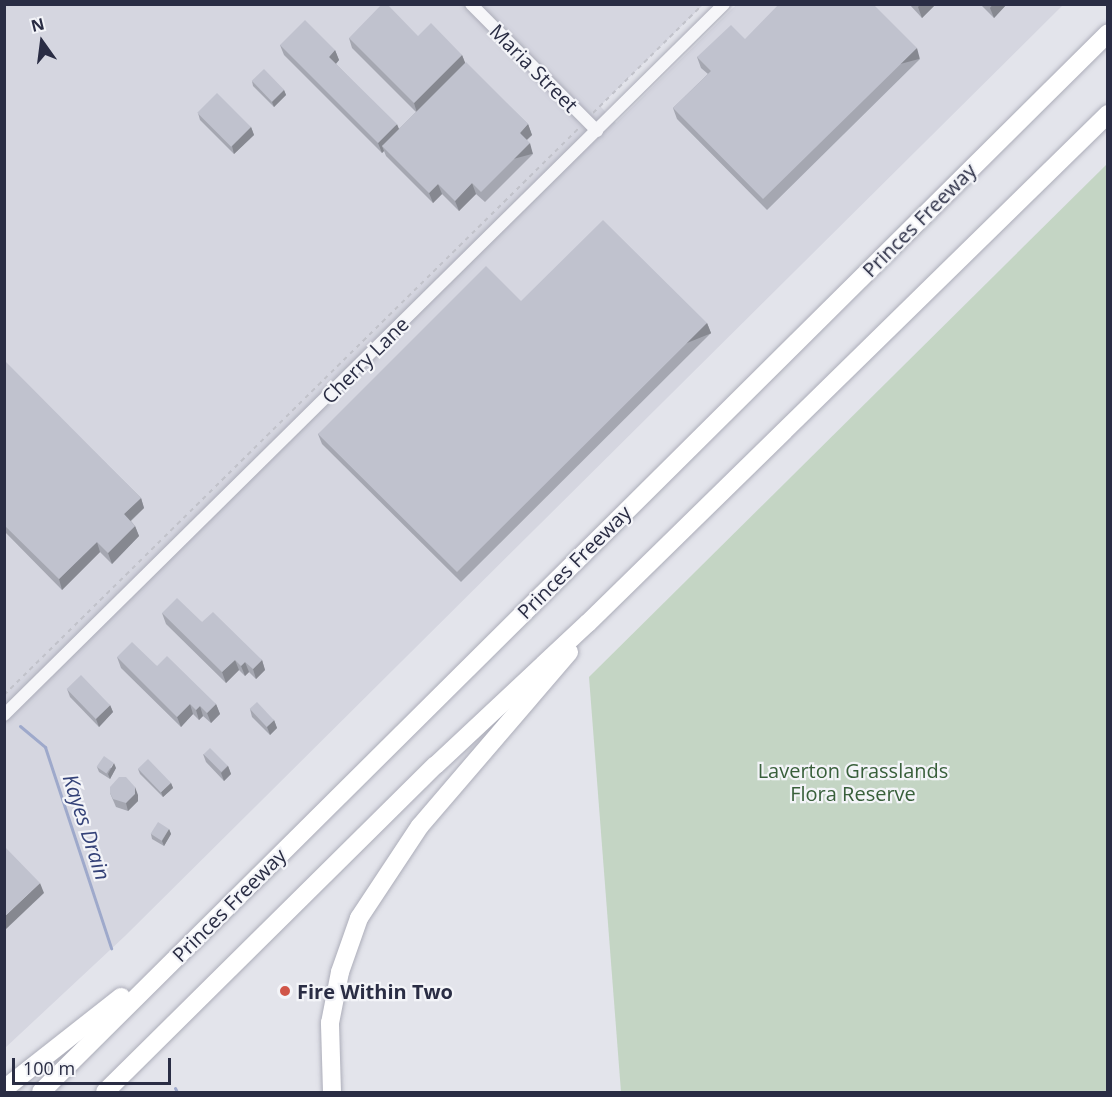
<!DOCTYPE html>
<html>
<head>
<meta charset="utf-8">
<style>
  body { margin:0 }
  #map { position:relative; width:1112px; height:1097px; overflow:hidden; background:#e3e4eb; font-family:"Open Sans",sans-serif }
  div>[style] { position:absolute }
  .built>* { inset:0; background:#d5d6e0 }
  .green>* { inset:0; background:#c4d5c4 }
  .stream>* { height:3px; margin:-1.5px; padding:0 1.5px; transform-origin:1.5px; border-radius:1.5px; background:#9ea9cb }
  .path>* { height:2px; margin-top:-1px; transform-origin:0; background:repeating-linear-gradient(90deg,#c1c2ca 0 4.5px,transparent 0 9px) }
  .roads { filter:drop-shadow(0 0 2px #acadb9) drop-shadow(0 0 2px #acadb9) }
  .minor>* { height:12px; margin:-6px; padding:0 6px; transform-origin:6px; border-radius:6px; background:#f6f6f9 }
  .highway>* { height:18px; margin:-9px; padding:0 9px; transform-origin:9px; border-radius:9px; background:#fff }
  .wall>* { inset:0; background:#a5a7b1 }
  .shaded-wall>* { inset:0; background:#868890; transform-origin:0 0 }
  .building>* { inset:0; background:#c0c2ce; transform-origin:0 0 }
  .dots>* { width:16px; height:16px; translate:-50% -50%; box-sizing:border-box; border:3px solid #f3f4f8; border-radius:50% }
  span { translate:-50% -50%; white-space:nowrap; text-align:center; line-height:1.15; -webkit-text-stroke:4.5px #f3f4f8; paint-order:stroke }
  .street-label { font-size:20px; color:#2a2d44 }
  .park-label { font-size:20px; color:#385f3a }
  .poi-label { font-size:20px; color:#2a2d44; font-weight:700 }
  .left { translate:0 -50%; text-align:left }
  .water-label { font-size:21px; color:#344278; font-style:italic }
  .frame { position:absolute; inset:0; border:6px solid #2a2d44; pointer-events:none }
  .north { position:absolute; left:12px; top:12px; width:60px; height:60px; -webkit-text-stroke:4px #f3f4f8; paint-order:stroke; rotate:346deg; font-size:16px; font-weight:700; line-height:24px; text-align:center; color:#2a2d44 }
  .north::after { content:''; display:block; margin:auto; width:21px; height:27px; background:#2a2d44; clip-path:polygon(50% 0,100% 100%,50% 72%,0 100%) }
  .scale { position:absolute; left:12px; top:1058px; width:159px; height:27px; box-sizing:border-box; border:3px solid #2a2d44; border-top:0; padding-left:8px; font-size:18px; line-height:21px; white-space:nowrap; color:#2a2d44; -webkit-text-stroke:4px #f3f4f8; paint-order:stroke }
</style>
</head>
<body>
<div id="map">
  <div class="built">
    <div style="clip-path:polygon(5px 5px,703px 5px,600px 106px,616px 123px,736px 5px,1063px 5px,125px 936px,5px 1048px)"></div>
  </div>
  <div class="green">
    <div style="clip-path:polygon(1107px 164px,1107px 1092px,621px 1092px,589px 677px)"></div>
  </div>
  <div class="stream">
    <div style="left:20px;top:726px;width:33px;rotate:40deg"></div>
    <div style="left:45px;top:747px;width:212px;rotate:71.8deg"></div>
    <div style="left:175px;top:1088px;width:4px;rotate:63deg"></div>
  </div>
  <div class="path">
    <div style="left:593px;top:113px;width:155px;rotate:-44.7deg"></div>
    <div style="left:4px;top:695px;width:808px;rotate:-44.6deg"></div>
  </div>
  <div class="roads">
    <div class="minor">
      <div style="left:471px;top:4px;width:179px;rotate:45.2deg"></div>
      <div style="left:4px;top:715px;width:1012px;rotate:-44.64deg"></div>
    </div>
    <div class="highway">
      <div style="left:4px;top:1089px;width:149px;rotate:-38.2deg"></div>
      <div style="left:41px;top:1092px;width:1503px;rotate:-44.78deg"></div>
      <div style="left:105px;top:1092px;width:465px;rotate:-44.7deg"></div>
      <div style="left:436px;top:765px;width:208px;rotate:-43.1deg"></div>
      <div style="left:588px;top:623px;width:728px;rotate:-44.39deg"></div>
      <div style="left:332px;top:1092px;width:69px;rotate:-91.7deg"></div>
      <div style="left:330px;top:1023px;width:52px;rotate:-78.9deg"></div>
      <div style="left:340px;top:972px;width:57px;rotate:-70.6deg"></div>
      <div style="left:359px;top:918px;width:110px;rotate:-56.5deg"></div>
      <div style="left:420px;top:826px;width:229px;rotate:-49.4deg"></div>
    </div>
  </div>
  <div class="wall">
    <div style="clip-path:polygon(909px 4px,936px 4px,922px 18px)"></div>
    <div style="clip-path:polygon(980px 4px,1007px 4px,994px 18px)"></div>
    <div style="clip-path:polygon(418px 36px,462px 55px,465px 63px,528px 124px,532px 135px,527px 140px,533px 154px,485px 202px,476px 194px,459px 211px,442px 194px,433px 203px,386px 156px,384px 151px,382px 153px,284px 55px,280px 45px,335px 50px,339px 60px,336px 64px,399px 129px,416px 112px,352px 48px,349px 38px)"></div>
    <div style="clip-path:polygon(745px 39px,920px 59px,767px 210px,677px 119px,673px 108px,708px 74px,701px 68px,697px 57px)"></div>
    <div style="clip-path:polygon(252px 81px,284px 90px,286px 95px,274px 107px,253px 86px)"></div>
    <div style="clip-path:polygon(198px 113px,251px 127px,254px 135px,234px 154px,200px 120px)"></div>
    <div style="clip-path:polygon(521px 301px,707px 323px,711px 333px,461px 582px,322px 444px,318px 434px)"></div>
    <div style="clip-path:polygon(4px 363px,141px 498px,144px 508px,131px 521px,135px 526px,139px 536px,112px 564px,100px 552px,62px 590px,4px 531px)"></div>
    <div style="clip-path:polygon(162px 613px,202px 622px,262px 660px,265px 670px,256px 679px,249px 672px,245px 676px,239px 670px,226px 683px,166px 624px)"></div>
    <div style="clip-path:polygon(117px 657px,157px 666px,216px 704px,220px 714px,211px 723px,203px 716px,199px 720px,193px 714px,181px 727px,121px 668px)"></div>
    <div style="clip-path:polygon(67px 689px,110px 705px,113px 712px,99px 727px,70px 697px)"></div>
    <div style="clip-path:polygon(250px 709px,274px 720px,277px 728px,270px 735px,252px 717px)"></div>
    <div style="clip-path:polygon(203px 754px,228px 766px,231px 774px,224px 781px,206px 762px)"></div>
    <div style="clip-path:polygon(97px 767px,116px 768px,110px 779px,99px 772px)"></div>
    <div style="clip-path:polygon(138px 769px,171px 783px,173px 788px,163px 797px,140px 774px)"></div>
    <div style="clip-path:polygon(110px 793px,138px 795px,138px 801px,128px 811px,116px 807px)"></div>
    <div style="clip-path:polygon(169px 829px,171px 834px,164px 846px,152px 839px,151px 834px)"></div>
  </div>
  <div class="shaded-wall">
    <div style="clip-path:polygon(921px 4px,936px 4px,922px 18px,918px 7px)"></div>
    <div style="clip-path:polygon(993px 4px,1007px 4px,994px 18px,990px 8px)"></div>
    <div style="left:917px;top:48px;width:11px;height:216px;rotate:75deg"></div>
    <div style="clip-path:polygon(335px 50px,339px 60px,333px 67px,329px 57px)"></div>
    <div style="clip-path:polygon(462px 55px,466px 65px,417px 113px,414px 103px)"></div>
    <div style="clip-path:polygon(284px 90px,286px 95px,274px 107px,272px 102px)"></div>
    <div style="clip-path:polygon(397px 124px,401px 134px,382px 146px,384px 151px,382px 153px,378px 143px)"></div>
    <div style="clip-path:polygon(528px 124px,532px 135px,523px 143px,520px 133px)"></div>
    <div style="clip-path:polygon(251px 127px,254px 135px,234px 154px,232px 146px)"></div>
    <div style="left:530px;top:143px;width:11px;height:69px;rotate:75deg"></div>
    <div style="clip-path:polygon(472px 183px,476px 194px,459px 211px,455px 201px)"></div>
    <div style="clip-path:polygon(438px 184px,442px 194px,433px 203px,429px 193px)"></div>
    <div style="left:707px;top:323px;width:11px;height:353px;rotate:68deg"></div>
    <div style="clip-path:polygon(141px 498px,144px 508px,127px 524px,124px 514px)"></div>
    <div style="clip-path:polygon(135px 526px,139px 536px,112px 564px,108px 553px)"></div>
    <div style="clip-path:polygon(97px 542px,100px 552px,62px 590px,59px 579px)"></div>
    <div style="clip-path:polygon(235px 660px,239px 670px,226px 683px,222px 672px)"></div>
    <div style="clip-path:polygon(262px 660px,265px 670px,256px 679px,253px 669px)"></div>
    <div style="clip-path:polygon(245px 662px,249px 672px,245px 676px,241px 666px)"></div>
    <div style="clip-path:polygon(190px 704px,193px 714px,181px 727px,177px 717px)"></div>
    <div style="clip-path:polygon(216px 704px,220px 714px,211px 723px,207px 713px)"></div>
    <div style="clip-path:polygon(110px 705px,113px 712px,99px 727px,96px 719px)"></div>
    <div style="clip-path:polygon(200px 706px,203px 716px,199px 720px,196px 710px)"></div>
    <div style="clip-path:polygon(274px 720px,277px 728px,270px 735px,267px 727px)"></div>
    <div style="clip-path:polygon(114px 763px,116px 768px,110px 779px,108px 774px)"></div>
    <div style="clip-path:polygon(228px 766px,231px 774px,224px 781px,221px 773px)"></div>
    <div style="clip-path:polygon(171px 783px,173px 788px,163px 797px,161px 792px)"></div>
    <div style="clip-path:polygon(135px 787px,138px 795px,138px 801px,128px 811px,126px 803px)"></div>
    <div style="clip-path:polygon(169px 829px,171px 834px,164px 846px,162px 841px)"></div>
    <div style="clip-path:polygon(40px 883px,44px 893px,5px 930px,4px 917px)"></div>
  </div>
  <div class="building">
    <div style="clip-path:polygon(382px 4px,387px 4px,418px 36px,431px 23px,462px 55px,414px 103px,349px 38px)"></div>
    <div style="clip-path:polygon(779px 4px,873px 4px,917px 48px,763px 199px,673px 108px,711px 71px,697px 57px,731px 25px,745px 39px)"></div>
    <div style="clip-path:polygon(305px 20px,335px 50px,329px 57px,397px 124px,378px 143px,280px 45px)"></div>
    <div style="clip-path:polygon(466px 62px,528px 124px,520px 133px,530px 143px,481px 192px,472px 183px,455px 201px,438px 184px,429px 193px,382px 146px)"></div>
    <div style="left:264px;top:69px;width:29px;height:17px;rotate:46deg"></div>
    <div style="left:217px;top:93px;width:48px;height:28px;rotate:45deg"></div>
    <div style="clip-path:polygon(603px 220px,707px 323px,457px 572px,318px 434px,486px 266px,521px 301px)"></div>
    <div style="clip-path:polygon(6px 362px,141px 498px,124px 514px,135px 526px,108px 553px,97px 542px,59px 579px,4px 525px,4px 363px)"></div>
    <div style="clip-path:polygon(177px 598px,202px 622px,213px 612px,262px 660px,253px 669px,245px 662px,241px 666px,235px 660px,222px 672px,162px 613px)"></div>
    <div style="clip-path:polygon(132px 642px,157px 666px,167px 656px,216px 704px,207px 713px,200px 706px,196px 710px,190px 704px,177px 717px,117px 657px)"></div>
    <div style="left:81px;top:675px;width:42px;height:20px;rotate:46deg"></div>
    <div style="left:257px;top:702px;width:25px;height:10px;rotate:47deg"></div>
    <div style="left:210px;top:748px;width:25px;height:9px;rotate:45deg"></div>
    <div style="left:104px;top:756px;width:12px;height:13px;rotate:35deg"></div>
    <div style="left:148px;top:759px;width:33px;height:14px;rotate:46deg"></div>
    <div style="clip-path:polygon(119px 777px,126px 777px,135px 787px,135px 794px,126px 803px,113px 799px,110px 793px,110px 787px)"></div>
    <div style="left:158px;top:822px;width:13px;height:14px;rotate:32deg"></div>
    <div style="clip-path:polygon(4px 846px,40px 883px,4px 917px)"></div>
  </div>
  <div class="dots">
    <div style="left:285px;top:991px;background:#d05548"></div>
  </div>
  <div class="street-label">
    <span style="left:534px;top:68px;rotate:45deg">Maria Street</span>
    <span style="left:919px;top:220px;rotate:-45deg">Princes Freeway</span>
    <span style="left:365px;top:360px;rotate:-45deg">Cherry Lane</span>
    <span style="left:574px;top:562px;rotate:-45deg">Princes Freeway</span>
    <span style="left:229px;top:905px;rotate:-45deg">Princes Freeway</span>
  </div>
  <div class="park-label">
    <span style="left:853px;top:782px">Laverton Grasslands<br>Flora Reserve</span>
  </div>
  <div class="poi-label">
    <span class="left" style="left:297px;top:991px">Fire Within Two</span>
  </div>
  <div class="water-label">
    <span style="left:87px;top:827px;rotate:72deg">Kayes Drain</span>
  </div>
  <div class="frame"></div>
  <div class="north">N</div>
  <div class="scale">100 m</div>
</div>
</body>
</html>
